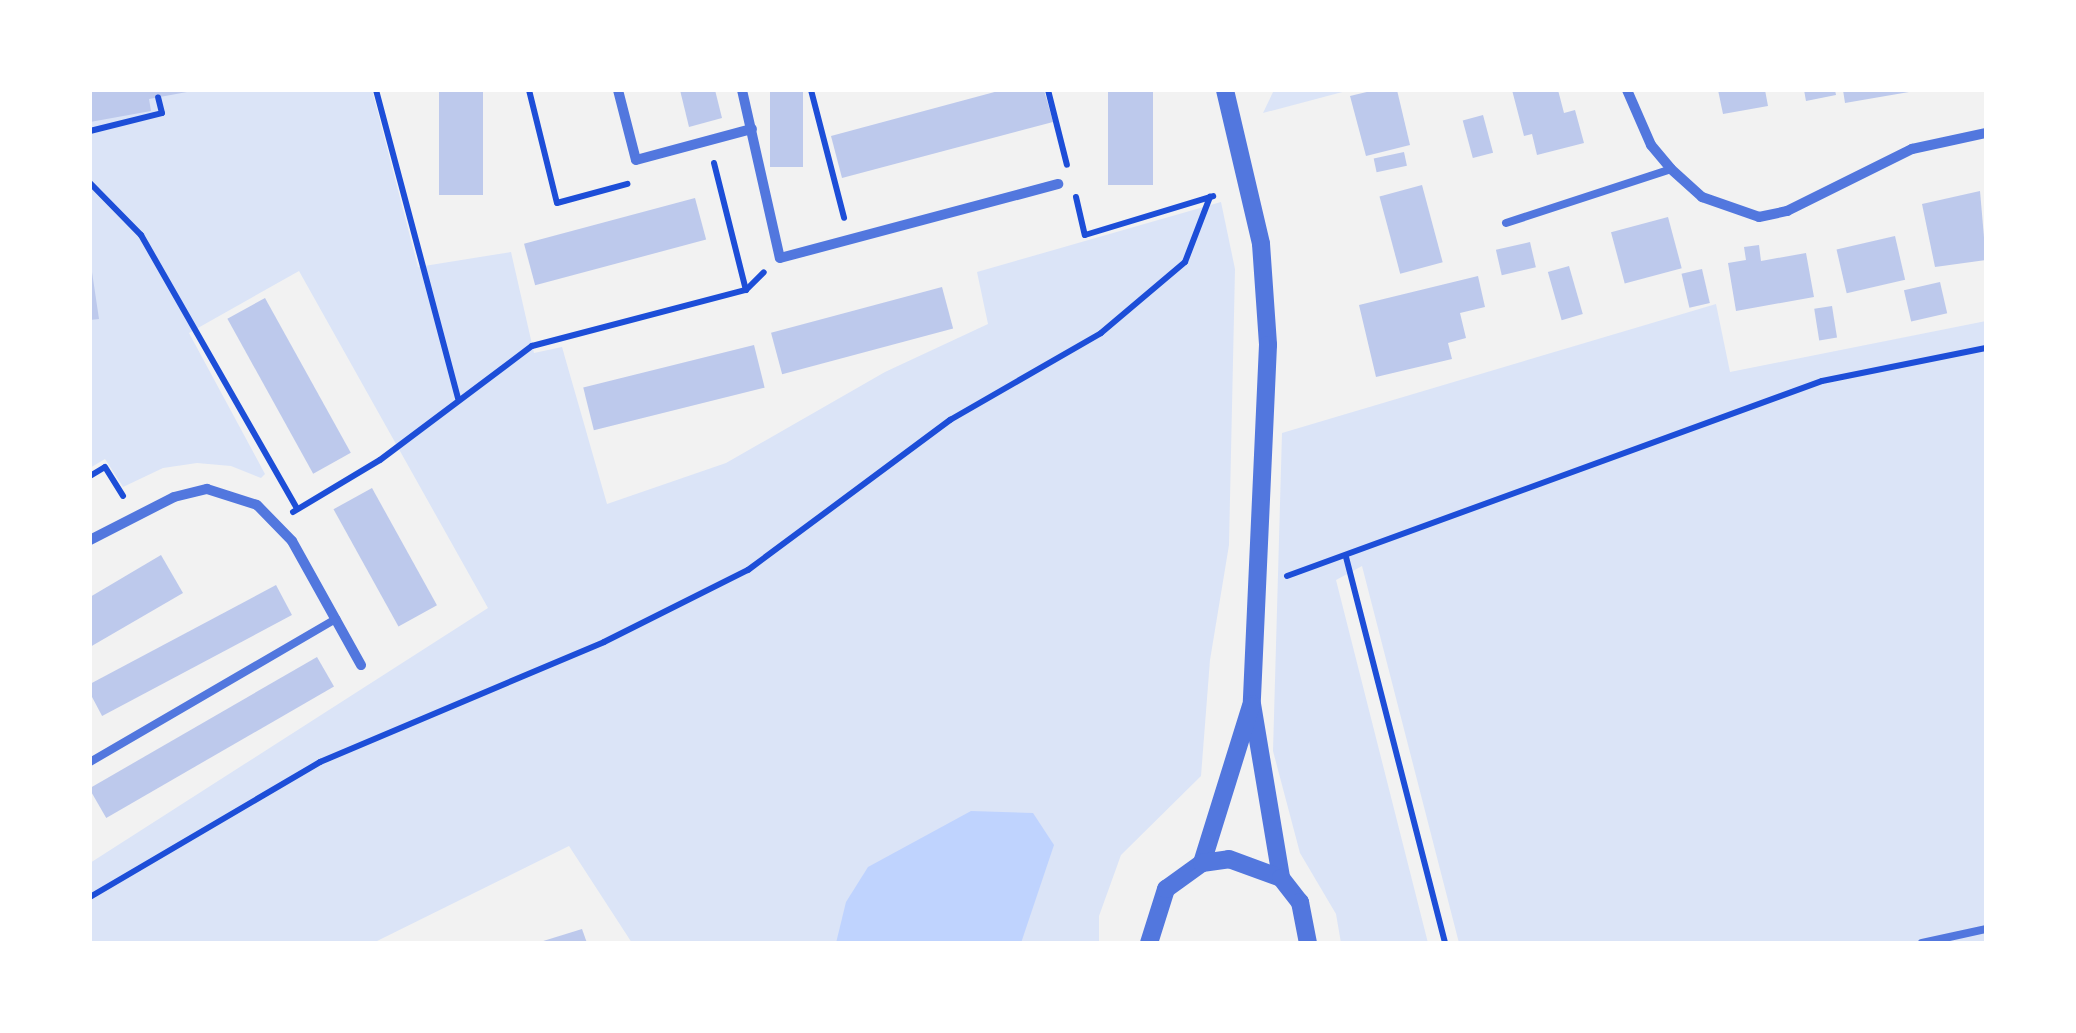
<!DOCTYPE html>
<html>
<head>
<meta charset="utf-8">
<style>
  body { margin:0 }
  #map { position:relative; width:2076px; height:1033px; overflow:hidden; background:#f2f2f2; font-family:Figtree,sans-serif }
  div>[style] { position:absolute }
  .green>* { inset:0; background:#dbe4f7 }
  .water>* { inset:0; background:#bfd3fe }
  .building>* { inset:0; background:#bdc9ec; transform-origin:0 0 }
  .path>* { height:6px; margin:-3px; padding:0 3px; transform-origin:3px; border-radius:3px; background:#1d4ed8 }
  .service>* { height:8px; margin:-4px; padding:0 4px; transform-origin:4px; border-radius:4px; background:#5277de }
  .minor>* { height:10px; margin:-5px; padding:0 5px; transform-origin:5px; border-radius:5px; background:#5277de }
  .tertiary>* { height:18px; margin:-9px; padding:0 9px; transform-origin:9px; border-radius:9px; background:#5277de }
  span { translate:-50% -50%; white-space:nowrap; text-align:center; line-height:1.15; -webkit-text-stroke:9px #fff; paint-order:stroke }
  .frame { position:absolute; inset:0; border:92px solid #fff; pointer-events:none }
</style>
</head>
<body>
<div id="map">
  <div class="green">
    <div style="clip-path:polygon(90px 90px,372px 90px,418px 267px,511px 252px,534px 353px,562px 347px,607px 504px,726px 463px,885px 372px,988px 324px,977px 272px,1221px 202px,1235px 269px,1229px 545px,1210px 660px,1201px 776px,1121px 855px,1099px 916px,1099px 943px,632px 943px,569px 846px,373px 943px,90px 943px,90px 863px,488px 608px,299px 271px,189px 333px,265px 474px,261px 478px,231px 466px,197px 463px,163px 468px,123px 487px,105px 459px,90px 468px)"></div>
    <div style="clip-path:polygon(1274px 90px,1350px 90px,1263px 113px)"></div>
    <div style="clip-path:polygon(1716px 304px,1730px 372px,1986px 321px,1986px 943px,1459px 943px,1362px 566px,1336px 580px,1428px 943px,1341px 943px,1336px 914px,1300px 853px,1273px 751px,1282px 433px)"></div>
  </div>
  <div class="water">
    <div style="clip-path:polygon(971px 811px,1033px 813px,1054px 845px,1021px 943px,836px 943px,846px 902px,868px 867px)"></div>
  </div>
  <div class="building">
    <div style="clip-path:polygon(90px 90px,187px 90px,187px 92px,149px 99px,151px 111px,90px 122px)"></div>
    <div style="left:439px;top:90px;width:44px;height:105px"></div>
    <div style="clip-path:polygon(680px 90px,715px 90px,722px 118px,689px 127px)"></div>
    <div style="left:770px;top:90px;width:33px;height:77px"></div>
    <div style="clip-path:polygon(1002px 90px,1044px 90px,1053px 122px,842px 178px,831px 136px)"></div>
    <div style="left:1108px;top:90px;width:45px;height:95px"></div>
    <div style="clip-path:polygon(1375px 90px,1397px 90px,1410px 145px,1366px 156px,1350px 96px)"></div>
    <div style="clip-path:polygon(1512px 90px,1558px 90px,1564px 113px,1575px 110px,1584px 143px,1537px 155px,1532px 134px,1524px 136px)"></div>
    <div style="clip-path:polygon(1718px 90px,1765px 90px,1768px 106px,1723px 114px)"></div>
    <div style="clip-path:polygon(1804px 90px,1835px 90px,1836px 95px,1806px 101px)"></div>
    <div style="clip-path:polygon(1843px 90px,1908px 90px,1909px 92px,1845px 103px)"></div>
    <div style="left:1483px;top:115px;width:39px;height:21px;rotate:75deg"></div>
    <div style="left:1404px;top:152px;width:14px;height:31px;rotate:78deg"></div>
    <div style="left:1422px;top:185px;width:80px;height:44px;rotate:75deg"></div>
    <div style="clip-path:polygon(1980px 191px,1986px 260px,1935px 267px,1922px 204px)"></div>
    <div style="left:695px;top:198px;width:43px;height:177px;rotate:75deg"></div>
    <div style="left:1668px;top:217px;width:53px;height:59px;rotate:75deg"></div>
    <div style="left:1895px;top:236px;width:45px;height:60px;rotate:77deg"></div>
    <div style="left:1530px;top:242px;width:26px;height:35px;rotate:77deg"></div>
    <div style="clip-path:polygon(1759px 245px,1761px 261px,1806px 253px,1814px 297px,1736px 311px,1728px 263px,1746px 260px,1744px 247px)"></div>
    <div style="left:1569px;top:266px;width:50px;height:22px;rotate:74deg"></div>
    <div style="left:1702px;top:269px;width:35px;height:21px;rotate:77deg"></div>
    <div style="clip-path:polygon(92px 272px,99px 319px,90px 320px,90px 273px)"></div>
    <div style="clip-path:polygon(1478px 276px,1485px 307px,1460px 313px,1466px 338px,1448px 343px,1452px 359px,1376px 377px,1359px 305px)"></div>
    <div style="left:1940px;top:282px;width:32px;height:37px;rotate:77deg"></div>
    <div style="left:942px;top:287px;width:43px;height:177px;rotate:75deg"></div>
    <div style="left:265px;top:298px;width:177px;height:43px;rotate:61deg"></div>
    <div style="left:1832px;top:306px;width:32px;height:18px;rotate:81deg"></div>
    <div style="left:754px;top:345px;width:44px;height:176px;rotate:76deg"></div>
    <div style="left:372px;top:488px;width:134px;height:44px;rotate:61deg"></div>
    <div style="clip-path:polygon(161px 555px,183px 593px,90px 647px,90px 597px)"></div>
    <div style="left:276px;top:585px;width:34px;height:215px;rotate:62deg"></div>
    <div style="left:317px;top:657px;width:34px;height:263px;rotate:60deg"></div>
    <div style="clip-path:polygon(582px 929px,587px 943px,540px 943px,540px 942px)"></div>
  </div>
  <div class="path">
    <div style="left:376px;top:90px;width:319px;rotate:75.1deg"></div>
    <div style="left:529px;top:90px;width:116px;rotate:76.1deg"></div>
    <div style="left:557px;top:203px;width:73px;rotate:-15.2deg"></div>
    <div style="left:811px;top:90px;width:132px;rotate:75.5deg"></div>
    <div style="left:1048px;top:90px;width:77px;rotate:75.8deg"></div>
    <div style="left:90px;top:131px;width:74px;rotate:-14deg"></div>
    <div style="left:162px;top:113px;width:16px;rotate:-104deg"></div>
    <div style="left:714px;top:163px;width:131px;rotate:75.9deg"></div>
    <div style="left:90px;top:183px;width:73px;rotate:45.6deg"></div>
    <div style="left:141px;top:235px;width:314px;rotate:60.3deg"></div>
    <div style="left:1076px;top:197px;width:39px;rotate:77deg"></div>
    <div style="left:1085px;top:235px;width:134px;rotate:-16.9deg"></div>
    <div style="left:90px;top:476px;width:17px;rotate:-31deg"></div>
    <div style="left:105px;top:467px;width:34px;rotate:58deg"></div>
    <div style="left:293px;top:512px;width:101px;rotate:-30.9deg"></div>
    <div style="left:380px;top:460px;width:190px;rotate:-36.9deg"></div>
    <div style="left:532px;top:346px;width:221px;rotate:-14.7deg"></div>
    <div style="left:746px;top:290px;width:25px;rotate:-45deg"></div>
    <div style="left:1346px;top:557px;width:398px;rotate:75.6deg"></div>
    <div style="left:1287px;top:576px;width:569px;rotate:-20.03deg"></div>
    <div style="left:1822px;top:381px;width:167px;rotate:-11.4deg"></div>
    <div style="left:90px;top:897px;width:267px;rotate:-30.4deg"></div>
    <div style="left:320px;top:762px;width:308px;rotate:-22.9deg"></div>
    <div style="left:604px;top:642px;width:161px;rotate:-26.6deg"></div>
    <div style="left:748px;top:570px;width:252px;rotate:-36.6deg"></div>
    <div style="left:950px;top:420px;width:174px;rotate:-29.9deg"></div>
    <div style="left:1101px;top:333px;width:110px;rotate:-40.2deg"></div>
    <div style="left:1185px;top:262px;width:70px;rotate:-69deg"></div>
  </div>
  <div class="service">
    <div style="left:1506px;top:223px;width:174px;rotate:-18.1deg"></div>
    <div style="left:90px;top:762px;width:285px;rotate:-30.2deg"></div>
    <div style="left:1922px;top:943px;width:66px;rotate:-12.3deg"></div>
  </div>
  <div class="minor">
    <div style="left:618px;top:90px;width:72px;rotate:75.6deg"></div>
    <div style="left:636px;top:160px;width:120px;rotate:-15deg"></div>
    <div style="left:742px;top:90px;width:172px;rotate:77.3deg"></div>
    <div style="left:780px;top:258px;width:288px;rotate:-14.9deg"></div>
    <div style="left:1627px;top:90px;width:60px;rotate:66.4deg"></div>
    <div style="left:1651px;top:145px;width:31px;rotate:50deg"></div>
    <div style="left:1671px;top:169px;width:42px;rotate:42.1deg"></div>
    <div style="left:1702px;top:197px;width:60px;rotate:19.3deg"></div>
    <div style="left:1759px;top:217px;width:29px;rotate:-12deg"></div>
    <div style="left:1787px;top:211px;width:140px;rotate:-26.4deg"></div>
    <div style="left:1912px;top:149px;width:76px;rotate:-12.2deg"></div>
    <div style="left:90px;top:540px;width:94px;rotate:-27.1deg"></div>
    <div style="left:174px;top:497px;width:34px;rotate:-14deg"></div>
    <div style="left:207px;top:489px;width:52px;rotate:17.7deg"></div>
    <div style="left:257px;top:505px;width:50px;rotate:45.8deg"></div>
    <div style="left:292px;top:541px;width:142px;rotate:60.9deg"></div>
  </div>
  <div class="tertiary">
    <div style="left:1225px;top:90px;width:158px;rotate:76.8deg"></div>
    <div style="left:1261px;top:244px;width:101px;rotate:86deg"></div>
    <div style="left:1268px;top:345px;width:359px;rotate:92.6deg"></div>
    <div style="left:1252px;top:704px;width:176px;rotate:80.5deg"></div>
    <div style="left:1202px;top:863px;width:164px;rotate:-72.7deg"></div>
    <div style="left:1149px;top:943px;width:57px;rotate:-72.5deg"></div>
    <div style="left:1166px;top:889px;width:44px;rotate:-35.8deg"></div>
    <div style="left:1202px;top:863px;width:27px;rotate:-8deg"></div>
    <div style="left:1229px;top:859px;width:55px;rotate:20.1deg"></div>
    <div style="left:1281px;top:878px;width:31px;rotate:52deg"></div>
    <div style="left:1300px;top:902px;width:42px;rotate:79deg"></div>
  </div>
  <div class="frame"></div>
</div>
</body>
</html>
